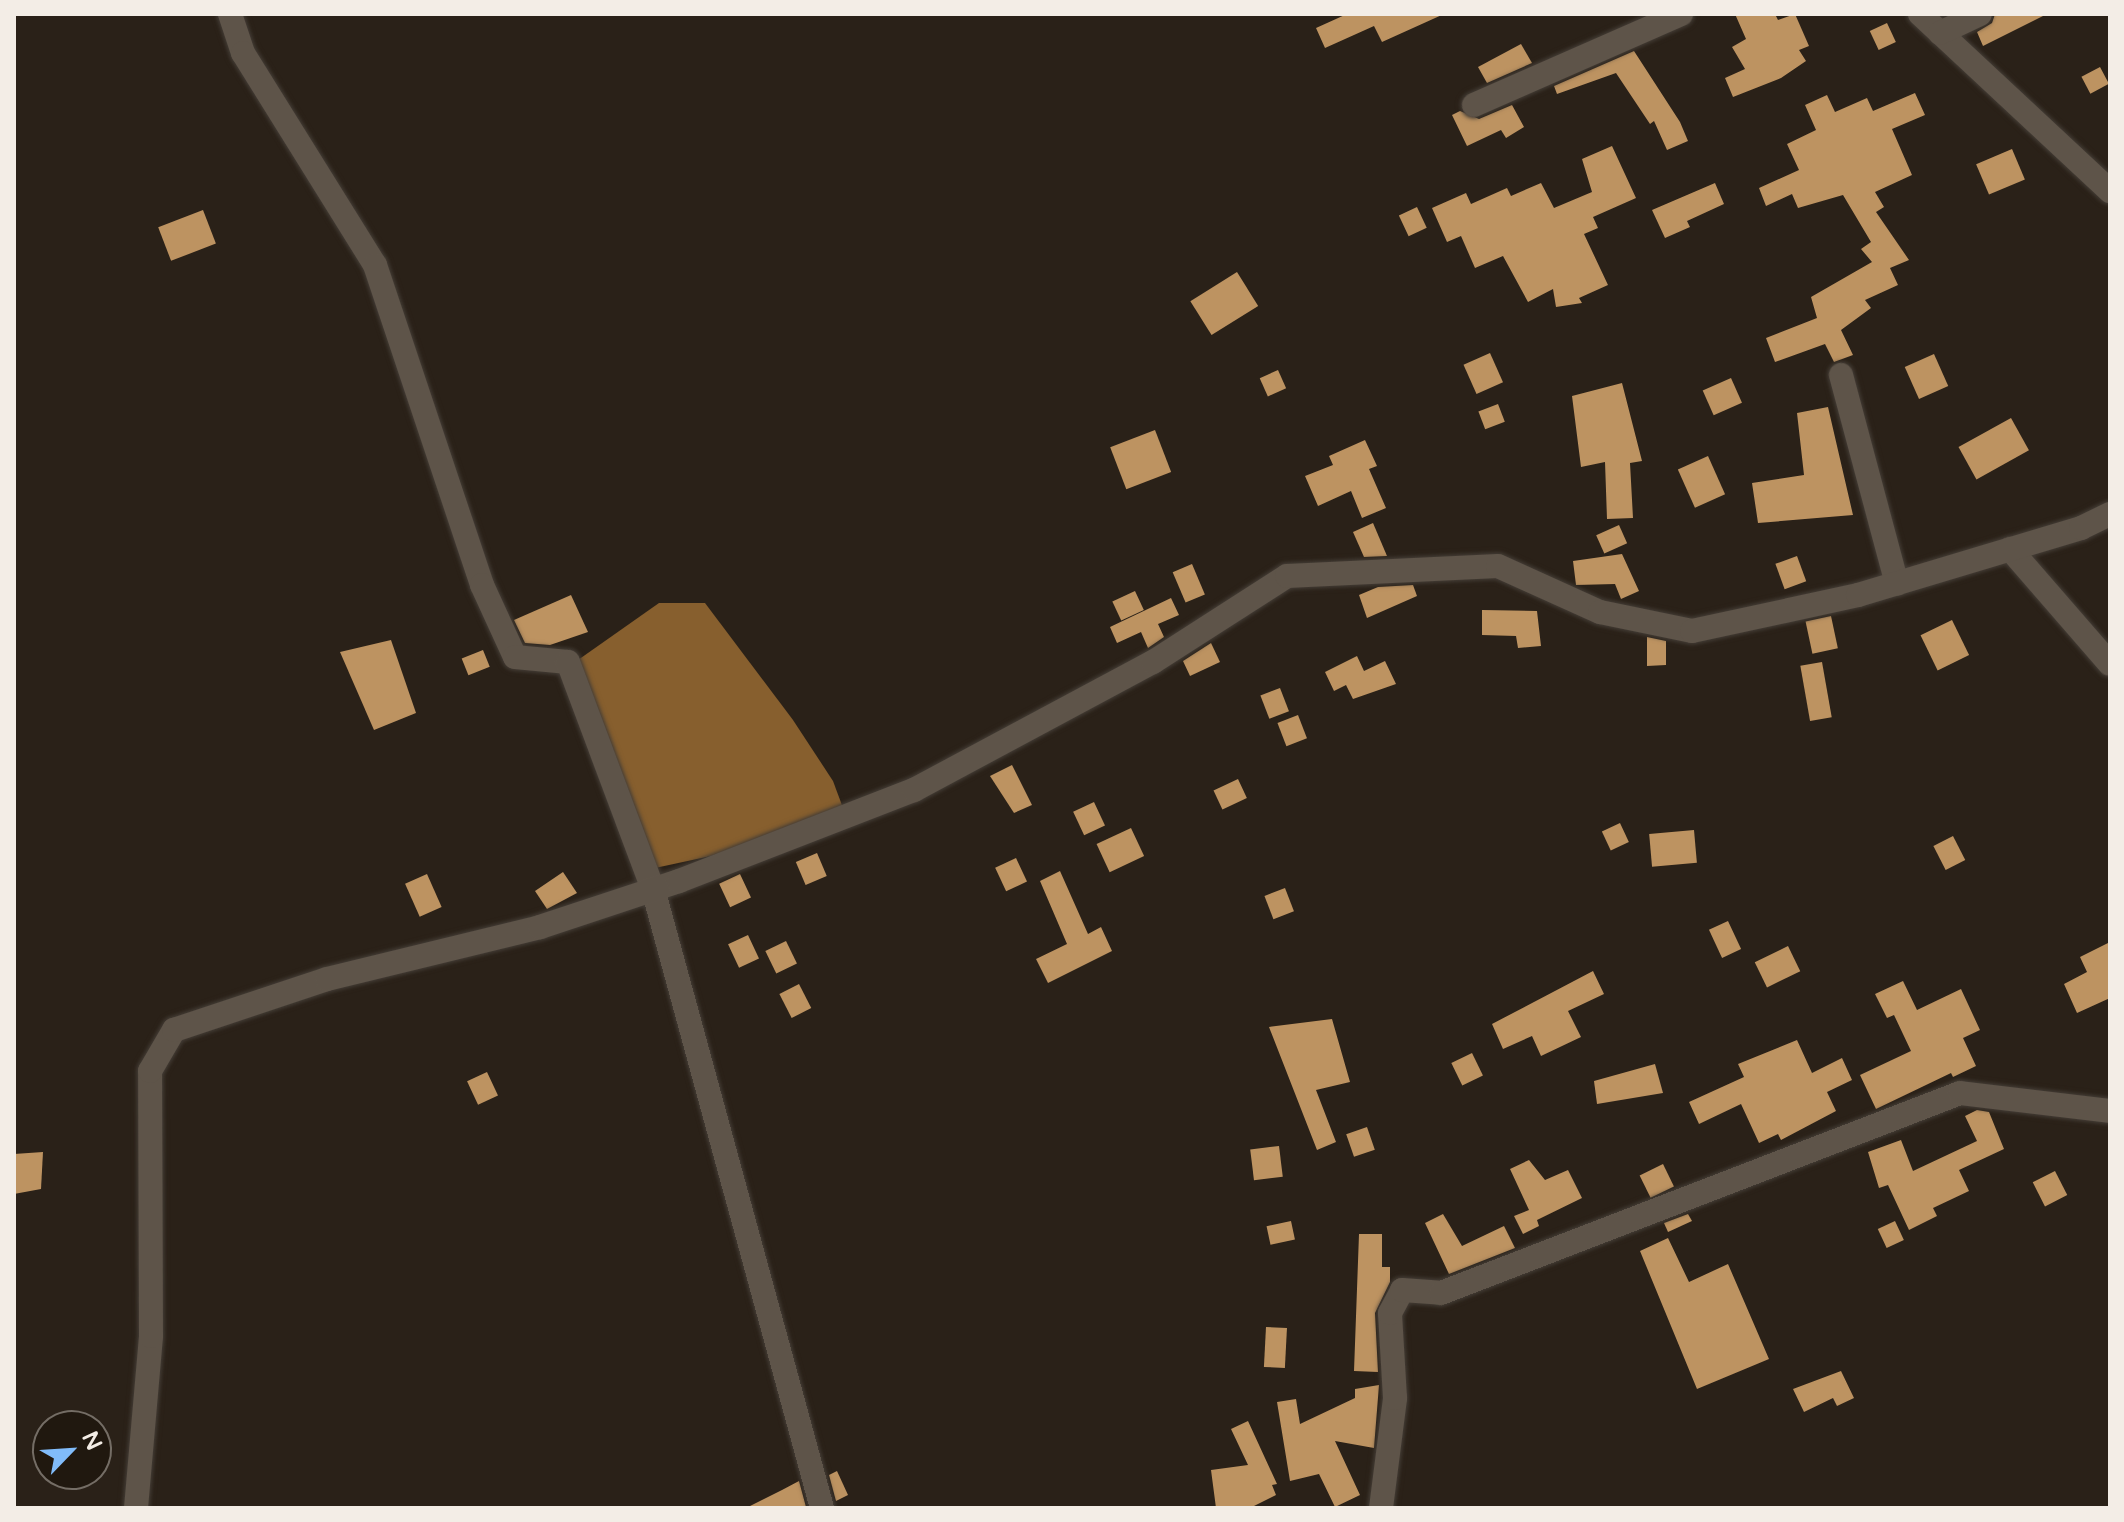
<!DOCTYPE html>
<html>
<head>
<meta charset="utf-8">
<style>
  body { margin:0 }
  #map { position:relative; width:2124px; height:1522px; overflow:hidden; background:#2a2118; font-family:"Varela Round",sans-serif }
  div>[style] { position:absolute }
  .water>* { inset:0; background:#875f2e }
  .building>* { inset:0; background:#bd9361; transform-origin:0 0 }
  .roads { filter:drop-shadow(0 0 2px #443d36) drop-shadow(0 0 2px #443d36) }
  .minor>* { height:24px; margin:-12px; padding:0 12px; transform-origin:12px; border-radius:12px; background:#5e5449 }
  span { translate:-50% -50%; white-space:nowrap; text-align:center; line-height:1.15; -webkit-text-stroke:8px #20180f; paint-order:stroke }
  .frame { position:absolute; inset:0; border:16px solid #f3ede6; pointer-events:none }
  .north { position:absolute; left:32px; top:1410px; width:80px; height:80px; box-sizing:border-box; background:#20180f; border:2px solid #746d65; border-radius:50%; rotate:65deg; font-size:22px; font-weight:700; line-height:32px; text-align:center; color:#f3ede6 }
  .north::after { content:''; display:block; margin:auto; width:28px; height:36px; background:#81bcfa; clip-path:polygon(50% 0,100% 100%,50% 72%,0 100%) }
</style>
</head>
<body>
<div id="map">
  <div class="water">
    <div style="clip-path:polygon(659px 603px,705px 603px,793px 720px,833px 781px,843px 808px,711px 856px,655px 868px,578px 660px)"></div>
  </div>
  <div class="building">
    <div style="clip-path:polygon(1347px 14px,1444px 14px,1382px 42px,1374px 26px,1325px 48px,1316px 28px)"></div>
    <div style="clip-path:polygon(1735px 14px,1775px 14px,1778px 20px,1795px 14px,1809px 46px,1799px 50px,1806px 61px,1781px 78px,1733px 97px,1725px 78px,1745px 69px,1732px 47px,1746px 39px)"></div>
    <div style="clip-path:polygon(1995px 14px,2047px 14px,1983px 46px,1977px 32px,1992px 23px)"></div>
    <div style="left:1887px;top:23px;width:21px;height:19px;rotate:65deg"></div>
    <div style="clip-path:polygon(1521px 44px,1532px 63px,1487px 83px,1478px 67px)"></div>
    <div style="clip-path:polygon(1634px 51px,1680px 122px,1688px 141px,1667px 150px,1654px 121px,1650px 124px,1616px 73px,1557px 94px,1554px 86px)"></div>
    <div style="left:2100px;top:67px;width:19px;height:21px;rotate:62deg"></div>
    <div style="clip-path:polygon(1915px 93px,1925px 115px,1892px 129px,1912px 175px,1875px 192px,1884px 207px,1876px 212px,1909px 260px,1890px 268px,1898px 285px,1865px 300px,1871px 308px,1841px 330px,1853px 355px,1834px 362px,1825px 344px,1775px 362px,1766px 338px,1817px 318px,1811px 297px,1872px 262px,1861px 249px,1871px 242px,1843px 195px,1798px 208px,1792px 194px,1766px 206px,1759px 188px,1799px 170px,1787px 144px,1816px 130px,1805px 105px,1827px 95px,1835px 112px,1867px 98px,1873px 111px)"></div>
    <div style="clip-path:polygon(1512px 105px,1524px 127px,1506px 138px,1501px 130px,1467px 146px,1452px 115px,1460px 111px,1479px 119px)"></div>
    <div style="clip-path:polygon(1612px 146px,1636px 198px,1593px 217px,1598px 228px,1584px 234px,1608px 285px,1579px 298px,1582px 303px,1556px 307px,1553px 289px,1528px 302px,1503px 256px,1475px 268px,1461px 236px,1447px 242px,1432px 208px,1466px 193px,1471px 204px,1507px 188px,1511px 196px,1541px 183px,1554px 208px,1592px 192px,1582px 159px)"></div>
    <div style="left:2012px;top:149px;width:33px;height:39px;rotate:67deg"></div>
    <div style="clip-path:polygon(1715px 183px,1724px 204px,1687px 221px,1690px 227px,1665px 238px,1652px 210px)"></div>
    <div style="left:1417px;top:207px;width:23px;height:20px;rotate:65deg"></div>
    <div style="left:203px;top:210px;width:36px;height:48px;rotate:69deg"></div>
    <div style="left:1237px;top:272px;width:40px;height:55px;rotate:58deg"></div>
    <div style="left:1490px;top:353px;width:32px;height:29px;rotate:66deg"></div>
    <div style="left:1934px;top:354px;width:35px;height:32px;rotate:66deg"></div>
    <div style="left:1278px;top:370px;width:20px;height:20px;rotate:66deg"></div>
    <div style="left:1731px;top:378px;width:27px;height:31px;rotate:66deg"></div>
    <div style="clip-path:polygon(1622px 383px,1642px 461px,1630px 463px,1633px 518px,1607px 519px,1605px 462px,1581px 467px,1572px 396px)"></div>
    <div style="left:1498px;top:404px;width:19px;height:21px;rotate:69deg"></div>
    <div style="clip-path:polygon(1828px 407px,1853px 515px,1758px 523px,1752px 483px,1804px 475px,1797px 413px)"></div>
    <div style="left:2011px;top:418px;width:37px;height:60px;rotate:61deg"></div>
    <div style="left:1155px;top:430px;width:45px;height:48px;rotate:69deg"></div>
    <div style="clip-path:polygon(1365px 440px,1377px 466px,1369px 469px,1386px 508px,1362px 518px,1351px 491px,1318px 506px,1305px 476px,1333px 465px,1329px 456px)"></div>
    <div style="left:1708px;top:456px;width:42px;height:33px;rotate:66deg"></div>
    <div style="clip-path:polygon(1373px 523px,1387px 556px,1364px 557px,1353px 532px)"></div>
    <div style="left:1619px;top:525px;width:20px;height:25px;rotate:66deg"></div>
    <div style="clip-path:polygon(1622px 554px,1639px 591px,1621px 599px,1615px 584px,1576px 585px,1573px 561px)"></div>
    <div style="left:1797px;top:556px;width:27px;height:23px;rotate:70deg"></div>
    <div style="left:1192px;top:564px;width:33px;height:21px;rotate:67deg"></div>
    <div style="clip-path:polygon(1413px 585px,1417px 596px,1367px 618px,1359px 595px,1378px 587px)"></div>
    <div style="left:1135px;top:591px;width:21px;height:25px;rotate:65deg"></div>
    <div style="clip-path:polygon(571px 595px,588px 632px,550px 645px,525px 643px,514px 620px)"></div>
    <div style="clip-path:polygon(1171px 598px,1179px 615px,1158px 624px,1164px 637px,1148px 648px,1141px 632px,1117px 643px,1110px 627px)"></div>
    <div style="clip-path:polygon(1482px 610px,1537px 611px,1541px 646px,1518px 648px,1516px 636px,1482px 635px)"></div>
    <div style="left:1831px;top:616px;width:33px;height:26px;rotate:78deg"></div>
    <div style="left:1952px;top:620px;width:39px;height:35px;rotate:64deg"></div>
    <div style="clip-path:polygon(1647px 637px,1666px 641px,1666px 665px,1647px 666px)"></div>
    <div style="clip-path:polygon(391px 640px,416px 713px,374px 730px,340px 652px)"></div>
    <div style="clip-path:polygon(1211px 643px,1220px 662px,1190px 676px,1183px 661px)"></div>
    <div style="left:483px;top:650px;width:18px;height:23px;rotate:68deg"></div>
    <div style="clip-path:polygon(1357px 656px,1364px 671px,1385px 661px,1396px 684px,1353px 699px,1346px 685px,1334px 691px,1325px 672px)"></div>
    <div style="left:1822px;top:662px;width:56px;height:22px;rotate:80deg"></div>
    <div style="left:1280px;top:688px;width:25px;height:21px;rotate:69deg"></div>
    <div style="left:1298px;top:715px;width:25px;height:22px;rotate:69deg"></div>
    <div style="clip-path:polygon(1012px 765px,1032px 805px,1014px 813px,990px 776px)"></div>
    <div style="left:1238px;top:779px;width:21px;height:27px;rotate:65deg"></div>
    <div style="left:1094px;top:802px;width:26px;height:23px;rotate:65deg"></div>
    <div style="left:1620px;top:823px;width:21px;height:20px;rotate:65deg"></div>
    <div style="left:1131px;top:828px;width:31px;height:38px;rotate:65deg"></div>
    <div style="left:1694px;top:830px;width:33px;height:45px;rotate:85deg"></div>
    <div style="left:1953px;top:836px;width:27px;height:22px;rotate:63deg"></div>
    <div style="left:817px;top:853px;width:25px;height:23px;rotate:67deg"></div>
    <div style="left:1016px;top:858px;width:26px;height:23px;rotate:65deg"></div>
    <div style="clip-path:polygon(1060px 871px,1088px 934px,1101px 927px,1112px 951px,1048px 983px,1036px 959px,1067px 944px,1040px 881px)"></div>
    <div style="clip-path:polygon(563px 872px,577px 893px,547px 909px,535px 891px)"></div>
    <div style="left:427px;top:874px;width:36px;height:24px;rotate:66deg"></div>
    <div style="left:740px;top:874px;width:26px;height:23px;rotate:65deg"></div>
    <div style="left:1285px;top:888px;width:25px;height:22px;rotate:69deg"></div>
    <div style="left:1728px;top:921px;width:31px;height:21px;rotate:65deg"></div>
    <div style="left:748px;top:935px;width:26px;height:22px;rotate:65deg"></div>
    <div style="left:786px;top:941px;width:25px;height:23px;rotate:64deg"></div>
    <div style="clip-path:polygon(2110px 942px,2110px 998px,2077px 1013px,2064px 984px,2087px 972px,2080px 957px)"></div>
    <div style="left:1788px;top:946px;width:28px;height:37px;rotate:64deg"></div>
    <div style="clip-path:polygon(1593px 971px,1604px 994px,1568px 1011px,1581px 1037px,1541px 1056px,1532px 1036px,1503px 1049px,1492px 1024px)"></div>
    <div style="clip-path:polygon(1903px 981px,1917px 1010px,1961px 989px,1980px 1030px,1963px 1038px,1976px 1066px,1953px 1077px,1951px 1073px,1876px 1109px,1860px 1075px,1911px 1051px,1894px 1015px,1887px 1018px,1875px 994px)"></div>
    <div style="left:799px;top:984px;width:27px;height:22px;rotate:63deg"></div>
    <div style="clip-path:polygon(1332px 1019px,1350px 1082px,1316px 1090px,1336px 1142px,1317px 1150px,1269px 1027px)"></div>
    <div style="clip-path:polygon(1797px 1040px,1812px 1073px,1842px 1058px,1852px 1080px,1827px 1092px,1836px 1111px,1781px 1140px,1778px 1134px,1759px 1143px,1741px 1104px,1699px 1124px,1689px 1102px,1744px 1077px,1738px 1064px)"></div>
    <div style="left:1472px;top:1053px;width:25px;height:23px;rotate:64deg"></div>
    <div style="clip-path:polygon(1655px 1064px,1663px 1093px,1597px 1104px,1594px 1081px)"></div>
    <div style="left:487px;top:1072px;width:26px;height:22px;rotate:65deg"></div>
    <div style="clip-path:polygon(1977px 1110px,1989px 1112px,2004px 1149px,1959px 1170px,1969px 1191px,1933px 1208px,1937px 1216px,1909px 1230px,1888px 1185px,1879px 1188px,1868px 1152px,1901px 1140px,1913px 1171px,1977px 1141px,1965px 1116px)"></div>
    <div style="left:1367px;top:1127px;width:24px;height:22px;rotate:71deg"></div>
    <div style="left:1279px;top:1146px;width:31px;height:29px;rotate:83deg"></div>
    <div style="clip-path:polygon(43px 1152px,41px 1189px,14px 1194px,14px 1154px)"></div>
    <div style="clip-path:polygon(1529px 1160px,1545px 1180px,1568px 1170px,1582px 1198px,1537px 1220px,1539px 1226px,1523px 1234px,1514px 1216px,1529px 1210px,1510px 1169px)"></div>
    <div style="left:1663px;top:1164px;width:25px;height:26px;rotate:64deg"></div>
    <div style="left:2055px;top:1171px;width:27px;height:25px;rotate:63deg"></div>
    <div style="clip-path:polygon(1443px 1214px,1462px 1246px,1504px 1226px,1515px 1248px,1449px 1274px,1425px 1223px)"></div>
    <div style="clip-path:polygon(1688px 1214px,1692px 1221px,1668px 1232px,1664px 1223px)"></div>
    <div style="left:1291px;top:1221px;width:19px;height:25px;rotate:78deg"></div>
    <div style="left:1895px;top:1221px;width:21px;height:19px;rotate:65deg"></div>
    <div style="clip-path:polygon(1359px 1234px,1382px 1234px,1382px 1267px,1390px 1267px,1390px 1282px,1375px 1313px,1378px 1372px,1354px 1371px)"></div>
    <div style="clip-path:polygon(1668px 1238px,1689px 1282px,1728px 1264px,1769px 1359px,1697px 1389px,1640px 1251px)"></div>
    <div style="left:1266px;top:1327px;width:21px;height:40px;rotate:3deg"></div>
    <div style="clip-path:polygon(1841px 1371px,1854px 1398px,1837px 1406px,1833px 1398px,1804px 1412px,1793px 1389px)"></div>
    <div style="clip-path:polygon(1379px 1385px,1374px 1448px,1335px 1441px,1360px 1495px,1335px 1507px,1319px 1474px,1290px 1481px,1277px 1402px,1296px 1399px,1300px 1424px,1355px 1398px,1355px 1389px)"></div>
    <div style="clip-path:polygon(1248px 1421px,1277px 1484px,1272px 1485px,1276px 1495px,1250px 1508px,1216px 1508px,1211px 1470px,1248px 1465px,1231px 1429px)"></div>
    <div style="clip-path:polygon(837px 1471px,848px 1495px,836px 1501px,829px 1475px)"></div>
    <div style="clip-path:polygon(799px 1481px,806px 1507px,746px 1508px,782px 1490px)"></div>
  </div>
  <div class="roads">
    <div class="minor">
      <div style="left:230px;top:14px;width:41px;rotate:71.6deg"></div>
      <div style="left:243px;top:53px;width:250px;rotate:58.1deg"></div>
      <div style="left:375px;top:265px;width:337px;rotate:71.5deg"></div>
      <div style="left:482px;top:585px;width:79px;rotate:65.4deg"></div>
      <div style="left:515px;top:657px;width:53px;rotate:5.4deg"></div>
      <div style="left:568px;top:662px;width:242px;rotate:69.5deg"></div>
      <div style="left:653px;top:889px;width:642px;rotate:74.73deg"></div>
      <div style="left:1920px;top:14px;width:260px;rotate:43deg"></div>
      <div style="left:1940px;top:33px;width:44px;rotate:-25.4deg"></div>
      <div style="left:1474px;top:105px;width:226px;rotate:-23.7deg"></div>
      <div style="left:1841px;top:375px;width:216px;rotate:75deg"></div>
      <div style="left:2010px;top:549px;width:152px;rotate:49deg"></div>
      <div style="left:136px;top:1508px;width:173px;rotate:-85deg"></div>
      <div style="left:151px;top:1336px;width:265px;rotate:-90.2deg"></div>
      <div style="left:150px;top:1071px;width:48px;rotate:-59.7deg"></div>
      <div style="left:174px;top:1030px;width:161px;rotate:-18.4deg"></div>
      <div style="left:327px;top:979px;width:219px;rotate:-13.7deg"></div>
      <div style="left:540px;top:927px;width:146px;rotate:-18.3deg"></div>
      <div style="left:679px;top:881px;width:252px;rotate:-21.2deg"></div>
      <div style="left:914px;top:790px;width:271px;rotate:-28.2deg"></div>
      <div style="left:1153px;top:662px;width:159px;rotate:-32.7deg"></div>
      <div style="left:1287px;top:576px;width:211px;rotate:-2.7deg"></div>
      <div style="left:1498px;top:566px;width:112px;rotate:24.3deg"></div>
      <div style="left:1600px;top:612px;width:94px;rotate:11.7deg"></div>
      <div style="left:1692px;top:631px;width:170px;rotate:-12.2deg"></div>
      <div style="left:1858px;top:595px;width:233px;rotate:-16.7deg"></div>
      <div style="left:2081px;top:528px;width:32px;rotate:-26deg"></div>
      <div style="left:1381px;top:1508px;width:111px;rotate:-82.7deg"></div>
      <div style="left:1395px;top:1398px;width:85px;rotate:-93.4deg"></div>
      <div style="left:1390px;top:1313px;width:26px;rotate:-62deg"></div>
      <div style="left:1402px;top:1290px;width:39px;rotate:4deg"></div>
      <div style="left:1441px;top:1293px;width:556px;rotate:-21.07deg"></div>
      <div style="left:1960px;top:1093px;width:151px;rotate:6.8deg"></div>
    </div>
  </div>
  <div class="frame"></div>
  <div class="north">N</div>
</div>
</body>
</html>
